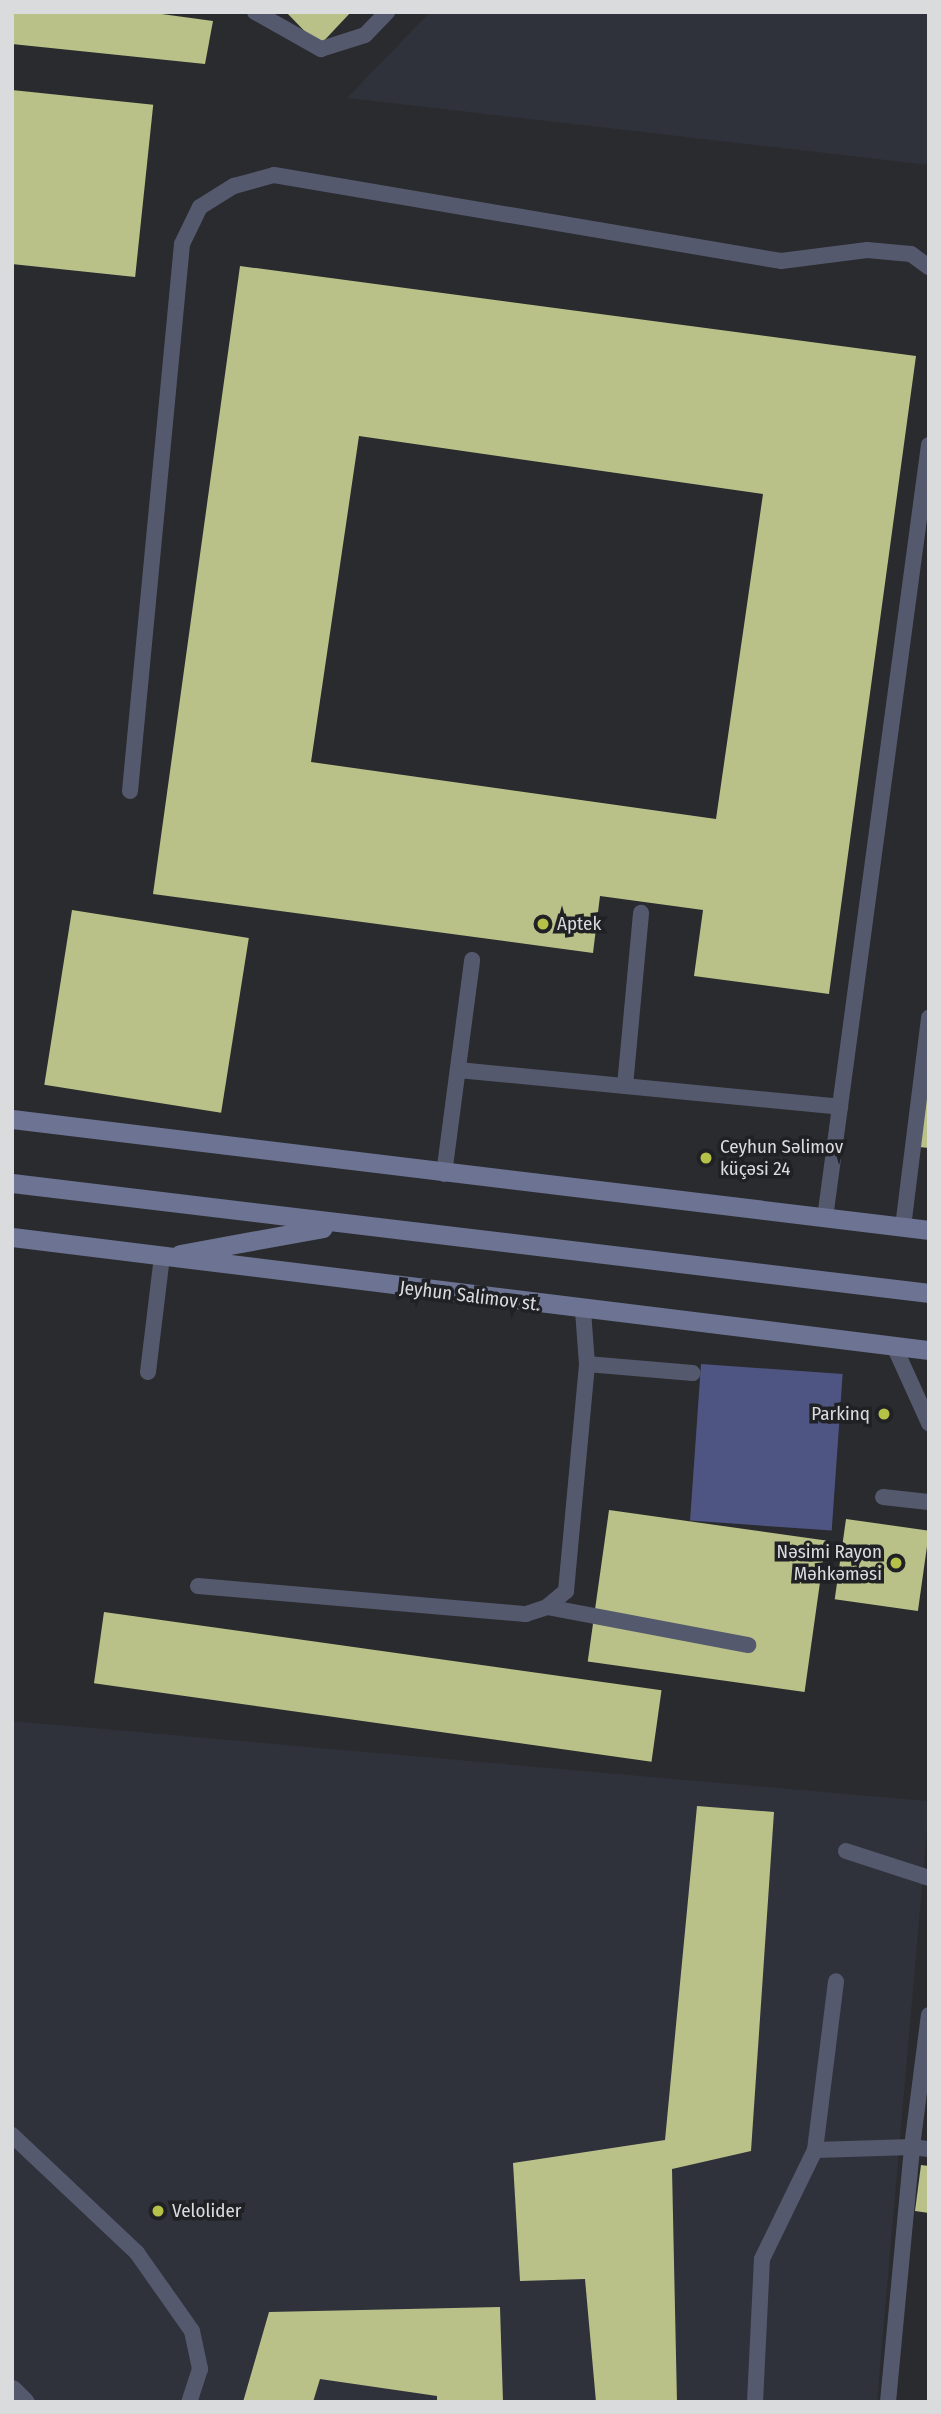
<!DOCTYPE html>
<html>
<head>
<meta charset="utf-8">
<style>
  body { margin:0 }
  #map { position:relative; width:941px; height:2414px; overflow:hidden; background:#2a2b2e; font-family:"Fira Sans Condensed",sans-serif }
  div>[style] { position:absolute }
  .built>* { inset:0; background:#30323b; transform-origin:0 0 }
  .forest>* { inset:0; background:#4e5582; transform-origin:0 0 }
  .building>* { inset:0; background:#b9c189; transform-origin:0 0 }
  .service>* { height:16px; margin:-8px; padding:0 8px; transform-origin:8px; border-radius:8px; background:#55596e }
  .minor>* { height:19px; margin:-9.5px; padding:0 9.5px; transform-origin:9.5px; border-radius:9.5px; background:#55596e }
  .secondary>* { height:19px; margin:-9.5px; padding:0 9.5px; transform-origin:9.5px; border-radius:9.5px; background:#6d7393 }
  .dots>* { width:19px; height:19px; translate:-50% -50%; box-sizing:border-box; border:4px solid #202124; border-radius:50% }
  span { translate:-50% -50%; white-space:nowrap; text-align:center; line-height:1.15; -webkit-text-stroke:7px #202124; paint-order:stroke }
  .poi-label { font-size:19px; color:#dadbdd }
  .left { translate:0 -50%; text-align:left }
  .right { translate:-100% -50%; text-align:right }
  .street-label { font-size:19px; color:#dadbdd }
  .frame { position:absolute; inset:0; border:14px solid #dadbdd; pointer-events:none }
</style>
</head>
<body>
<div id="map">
  <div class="built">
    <div style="clip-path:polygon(430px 12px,929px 12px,929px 165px,347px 98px)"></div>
    <div style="left:12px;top:1721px;width:921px;height:681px;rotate:5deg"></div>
  </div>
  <div class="forest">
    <div style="left:701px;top:1364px;width:142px;height:157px;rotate:4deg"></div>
  </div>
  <div class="building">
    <div style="clip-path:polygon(12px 12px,147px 12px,213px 21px,205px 64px,12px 44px)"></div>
    <div style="clip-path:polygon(286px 12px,351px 12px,319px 46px)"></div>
    <div style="left:12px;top:90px;width:142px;height:173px;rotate:6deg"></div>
    <div style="clip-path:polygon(evenodd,240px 266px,916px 356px,829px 994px,694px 976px,703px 910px,600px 896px,593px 953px,153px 894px,240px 266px,359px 436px,763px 494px,716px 819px,311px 762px,359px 436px)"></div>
    <div style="left:72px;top:910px;width:179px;height:177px;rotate:9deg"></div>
    <div style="clip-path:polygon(929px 1077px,929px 1148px,919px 1147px)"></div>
    <div style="left:609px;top:1510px;width:219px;height:153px;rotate:8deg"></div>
    <div style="left:846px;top:1519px;width:84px;height:81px;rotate:8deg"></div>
    <div style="left:104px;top:1612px;width:563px;height:72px;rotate:8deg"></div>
    <div style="clip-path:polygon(697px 1806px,774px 1812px,751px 2151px,672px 2169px,677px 2402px,596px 2402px,585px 2279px,520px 2281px,513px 2163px,665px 2140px)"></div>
    <div style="clip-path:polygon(921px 2165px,929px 2166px,929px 2213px,915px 2211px)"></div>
    <div style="clip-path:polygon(500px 2307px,503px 2402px,437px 2402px,437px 2396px,320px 2379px,313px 2402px,243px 2402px,269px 2312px)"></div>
  </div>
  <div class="service">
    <div style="left:255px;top:12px;width:76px;rotate:29.3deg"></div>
    <div style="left:321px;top:49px;width:46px;rotate:-17.7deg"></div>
    <div style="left:365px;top:35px;width:32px;rotate:-46deg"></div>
    <div style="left:130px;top:791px;width:549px;rotate:-84.57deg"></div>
    <div style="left:182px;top:244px;width:41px;rotate:-64.1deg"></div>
    <div style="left:200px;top:207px;width:40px;rotate:-32deg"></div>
    <div style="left:234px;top:186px;width:41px;rotate:-15.4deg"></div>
    <div style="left:274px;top:175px;width:514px;rotate:9.63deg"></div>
    <div style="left:781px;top:261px;width:87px;rotate:-7.3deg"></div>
    <div style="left:867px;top:250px;width:44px;rotate:5.2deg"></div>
    <div style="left:911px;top:254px;width:22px;rotate:36deg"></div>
    <div style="left:458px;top:1070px;width:384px;rotate:5.5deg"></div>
    <div style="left:625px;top:1086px;width:174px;rotate:-84.7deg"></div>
    <div style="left:444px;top:1174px;width:216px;rotate:-82.5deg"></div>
    <div style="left:825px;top:1218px;width:780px;rotate:-82.34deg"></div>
    <div style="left:903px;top:1227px;width:211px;rotate:-82.9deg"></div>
    <div style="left:894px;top:1346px;width:85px;rotate:65.6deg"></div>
    <div style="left:587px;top:1364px;width:106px;rotate:4.9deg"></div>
    <div style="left:148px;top:1372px;width:116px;rotate:-83.1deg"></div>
    <div style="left:883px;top:1497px;width:46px;rotate:6.2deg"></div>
    <div style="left:198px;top:1586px;width:329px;rotate:4.9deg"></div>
    <div style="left:526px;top:1614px;width:22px;rotate:-18deg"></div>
    <div style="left:547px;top:1607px;width:25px;rotate:-40deg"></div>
    <div style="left:566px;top:1591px;width:228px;rotate:-84.7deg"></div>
    <div style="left:587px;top:1364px;width:53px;rotate:-94.3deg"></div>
    <div style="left:547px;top:1607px;width:205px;rotate:10.7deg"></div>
    <div style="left:846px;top:1851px;width:87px;rotate:18deg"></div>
    <div style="left:12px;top:2135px;width:172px;rotate:43.3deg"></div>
    <div style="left:137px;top:2253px;width:95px;rotate:54.8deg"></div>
    <div style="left:192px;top:2331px;width:39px;rotate:78deg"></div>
    <div style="left:200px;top:2369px;width:35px;rotate:108deg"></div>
    <div style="left:815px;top:2150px;width:97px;rotate:-1.8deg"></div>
    <div style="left:912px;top:2147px;width:133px;rotate:-82.7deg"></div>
    <div style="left:755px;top:2402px;width:143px;rotate:-87.2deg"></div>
    <div style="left:762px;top:2259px;width:121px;rotate:-64.1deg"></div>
    <div style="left:815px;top:2150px;width:170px;rotate:-82.9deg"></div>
    <div style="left:888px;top:2402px;width:256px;rotate:-84.6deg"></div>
    <div style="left:912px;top:2147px;width:17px;rotate:7deg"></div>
  </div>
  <div class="minor">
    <div style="left:12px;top:2389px;width:18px;rotate:45deg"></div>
  </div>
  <div class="secondary">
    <div style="left:12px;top:1119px;width:924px;rotate:6.9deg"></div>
    <div style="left:12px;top:1183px;width:924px;rotate:6.84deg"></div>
    <div style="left:12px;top:1237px;width:924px;rotate:7.03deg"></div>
    <div style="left:180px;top:1254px;width:145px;rotate:-10.3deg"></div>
  </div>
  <div class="dots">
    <div style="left:543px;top:924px;background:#b6c148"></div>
    <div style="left:706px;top:1158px;background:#b6c148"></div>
    <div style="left:884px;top:1414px;background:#b6c148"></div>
    <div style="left:896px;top:1563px;background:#b6c148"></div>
    <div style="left:158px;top:2211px;background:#b6c148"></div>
  </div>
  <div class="poi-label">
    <span class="left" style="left:557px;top:924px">Aptek</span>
    <span class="left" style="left:720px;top:1158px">Ceyhun Səlimov<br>küçəsi 24</span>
    <span class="right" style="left:870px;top:1414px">Parkinq</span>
    <span class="right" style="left:882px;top:1563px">Nəsimi Rayon<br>Məhkəməsi</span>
    <span class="left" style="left:172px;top:2211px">Velolider</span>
  </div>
  <div class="street-label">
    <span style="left:470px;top:1296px;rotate:7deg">Jeyhun Salimov st.</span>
  </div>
  <div class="frame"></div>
</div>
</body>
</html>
